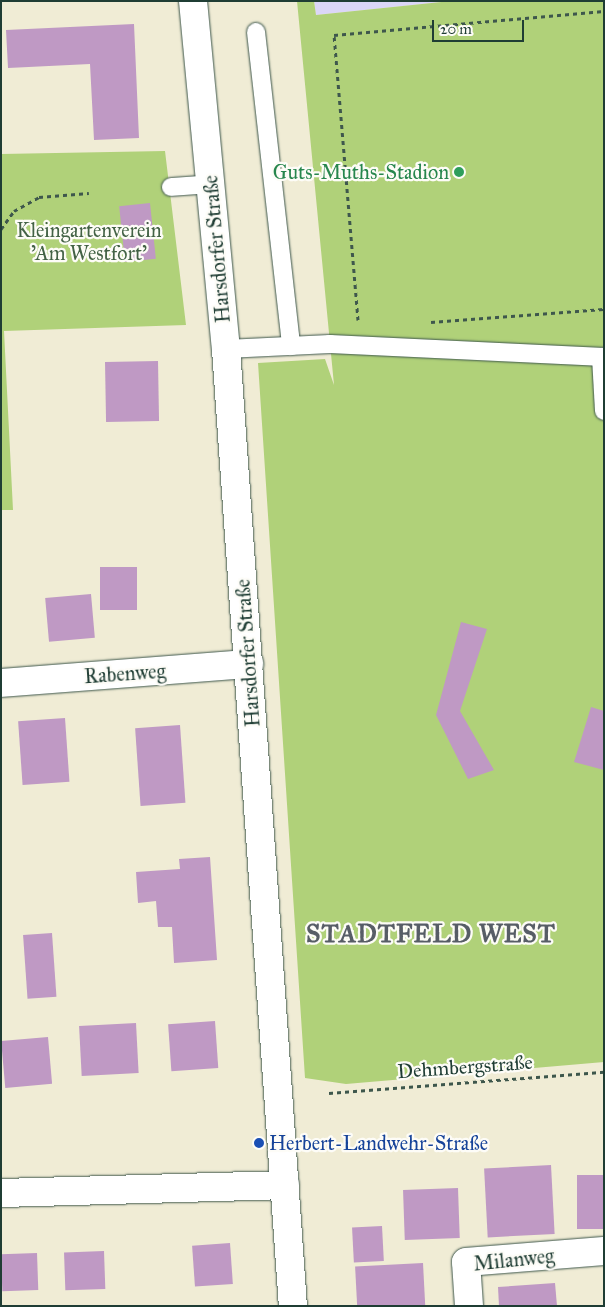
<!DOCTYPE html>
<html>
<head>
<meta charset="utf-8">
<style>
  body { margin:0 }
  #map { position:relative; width:605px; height:1307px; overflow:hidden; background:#f0ecd5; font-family:"IM FELL Great Primer",serif }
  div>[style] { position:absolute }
  .built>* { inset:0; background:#dbd6f7 }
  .green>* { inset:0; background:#b0d179 }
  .building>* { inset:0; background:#bf99c4; transform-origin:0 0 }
  .path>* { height:3px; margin-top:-1.5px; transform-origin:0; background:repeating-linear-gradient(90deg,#3e574c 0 4px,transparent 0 8px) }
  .roads { filter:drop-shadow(0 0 1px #3e574c) drop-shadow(0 0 1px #3e574c) }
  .service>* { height:18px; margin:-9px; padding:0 9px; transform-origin:9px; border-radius:9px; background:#fff }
  .minor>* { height:28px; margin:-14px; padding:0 14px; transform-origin:14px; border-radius:14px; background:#fff }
  .dots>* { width:14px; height:14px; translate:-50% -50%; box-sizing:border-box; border:2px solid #fdfcf7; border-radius:50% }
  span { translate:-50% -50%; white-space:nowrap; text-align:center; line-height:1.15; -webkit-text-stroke:4.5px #fdfcf7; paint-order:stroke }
  .leisure-label { font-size:20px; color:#27864d }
  .right { translate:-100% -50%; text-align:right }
  .park-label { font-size:20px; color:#436245 }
  .street-label { font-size:20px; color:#1f3d34 }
  .transit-label { font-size:20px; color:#164399 }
  .left { translate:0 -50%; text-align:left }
  .district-label { font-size:25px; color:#575d66; font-weight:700; letter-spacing:1px }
  .frame { position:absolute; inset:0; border:2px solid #1f3d34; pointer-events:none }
  .scale { position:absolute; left:432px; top:20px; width:92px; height:22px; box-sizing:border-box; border:2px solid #1f3d34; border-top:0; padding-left:6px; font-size:15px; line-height:18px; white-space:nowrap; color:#1f3d34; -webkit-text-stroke:4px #fdfcf7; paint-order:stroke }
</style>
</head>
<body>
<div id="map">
  <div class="built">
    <div style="clip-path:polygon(314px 1px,451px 1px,316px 15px)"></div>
  </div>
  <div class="green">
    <div style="clip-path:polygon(297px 1px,314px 1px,316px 15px,451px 1px,604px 1px,604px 1062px,346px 1084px,305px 1078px,258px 363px,325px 359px,334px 385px)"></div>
    <div style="clip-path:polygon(165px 151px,186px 325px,4px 331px,13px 510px,1px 510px,1px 154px)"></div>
  </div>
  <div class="building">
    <div style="clip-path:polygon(134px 24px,139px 138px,94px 140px,90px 64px,8px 68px,6px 30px)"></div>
    <div style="left:150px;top:203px;width:56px;height:31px;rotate:84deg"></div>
    <div style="left:158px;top:361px;width:60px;height:53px;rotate:89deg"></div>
    <div style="left:137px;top:567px;width:43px;height:37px;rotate:90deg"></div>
    <div style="left:91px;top:594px;width:44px;height:46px;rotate:85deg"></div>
    <div style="clip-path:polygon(461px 622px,487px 629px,460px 711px,494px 770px,468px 779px,436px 715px)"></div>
    <div style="clip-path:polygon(591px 707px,604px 711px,604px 770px,574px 762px)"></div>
    <div style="left:65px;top:718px;width:64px;height:47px;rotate:86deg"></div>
    <div style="left:180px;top:725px;width:78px;height:45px;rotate:86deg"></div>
    <div style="clip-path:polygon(210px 857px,217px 960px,174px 963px,172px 927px,158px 927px,156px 901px,138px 903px,136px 872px,180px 869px,179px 859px)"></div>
    <div style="left:52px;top:933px;width:64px;height:29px;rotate:86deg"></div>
    <div style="left:215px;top:1021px;width:47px;height:47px;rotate:86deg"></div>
    <div style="left:136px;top:1023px;width:50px;height:57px;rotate:87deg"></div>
    <div style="left:48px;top:1037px;width:47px;height:47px;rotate:85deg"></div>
    <div style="left:551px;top:1165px;width:69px;height:67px;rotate:87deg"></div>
    <div style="left:604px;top:1175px;width:54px;height:27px;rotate:90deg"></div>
    <div style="left:458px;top:1188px;width:50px;height:55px;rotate:88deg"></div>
    <div style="left:382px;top:1226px;width:35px;height:30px;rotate:87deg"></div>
    <div style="left:230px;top:1243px;width:41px;height:38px;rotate:86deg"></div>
    <div style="left:104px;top:1251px;width:38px;height:40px;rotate:88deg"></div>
    <div style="left:37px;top:1253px;width:37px;height:36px;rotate:88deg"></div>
    <div style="left:423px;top:1263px;width:43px;height:68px;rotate:87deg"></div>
    <div style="clip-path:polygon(555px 1283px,557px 1306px,499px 1306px,498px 1287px)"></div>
  </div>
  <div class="path">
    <div style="left:1px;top:229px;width:22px;rotate:-54deg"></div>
    <div style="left:14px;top:211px;width:29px;rotate:-29deg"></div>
    <div style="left:39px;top:197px;width:50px;rotate:-4.6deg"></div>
    <div style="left:358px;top:320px;width:286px;rotate:-94.8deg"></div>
    <div style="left:334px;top:35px;width:271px;rotate:-5.1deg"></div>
    <div style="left:431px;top:322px;width:173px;rotate:-4.3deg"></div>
    <div style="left:329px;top:1093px;width:276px;rotate:-4.4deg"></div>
  </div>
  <div class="roads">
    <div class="service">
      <div style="left:256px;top:32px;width:316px;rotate:83.6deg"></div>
      <div style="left:171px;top:187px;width:42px;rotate:-4.1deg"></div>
      <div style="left:226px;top:349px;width:104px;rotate:-2.8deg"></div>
      <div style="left:330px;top:344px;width:274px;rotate:2.7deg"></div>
      <div style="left:601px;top:357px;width:54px;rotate:86.8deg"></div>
    </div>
    <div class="minor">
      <div style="left:193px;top:1px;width:350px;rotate:84.6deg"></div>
      <div style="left:226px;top:349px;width:959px;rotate:86deg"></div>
      <div style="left:1px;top:683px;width:249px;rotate:-4.4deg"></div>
      <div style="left:1px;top:1193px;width:284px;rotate:-1.6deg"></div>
      <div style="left:469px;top:1306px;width:44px;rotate:-93.9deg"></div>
      <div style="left:466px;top:1262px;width:138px;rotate:-4.6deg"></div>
    </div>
  </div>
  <div class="dots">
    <div style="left:459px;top:172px;background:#2e9e5b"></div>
    <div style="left:259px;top:1143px;background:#1a4fb4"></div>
  </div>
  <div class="leisure-label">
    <span class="right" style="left:449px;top:172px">Guts-Muths-Stadion</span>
  </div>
  <div class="park-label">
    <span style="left:89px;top:242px">Kleingartenverein<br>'Am Westfort'</span>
  </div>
  <div class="street-label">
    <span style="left:217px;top:249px;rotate:-95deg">Harsdorfer Straße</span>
    <span style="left:248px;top:653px;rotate:-94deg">Harsdorfer Straße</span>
    <span style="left:125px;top:674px;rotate:-4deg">Rabenweg</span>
    <span style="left:465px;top:1067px;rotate:-4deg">Dehmbergstraße</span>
    <span style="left:514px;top:1260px;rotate:-6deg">Milanweg</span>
  </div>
  <div class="transit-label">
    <span class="left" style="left:269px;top:1143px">Herbert-Landwehr-Straße</span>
  </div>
  <div class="district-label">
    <span style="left:431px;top:934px">STADTFELD WEST</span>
  </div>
  <div class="frame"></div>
  <div class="scale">20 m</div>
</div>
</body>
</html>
